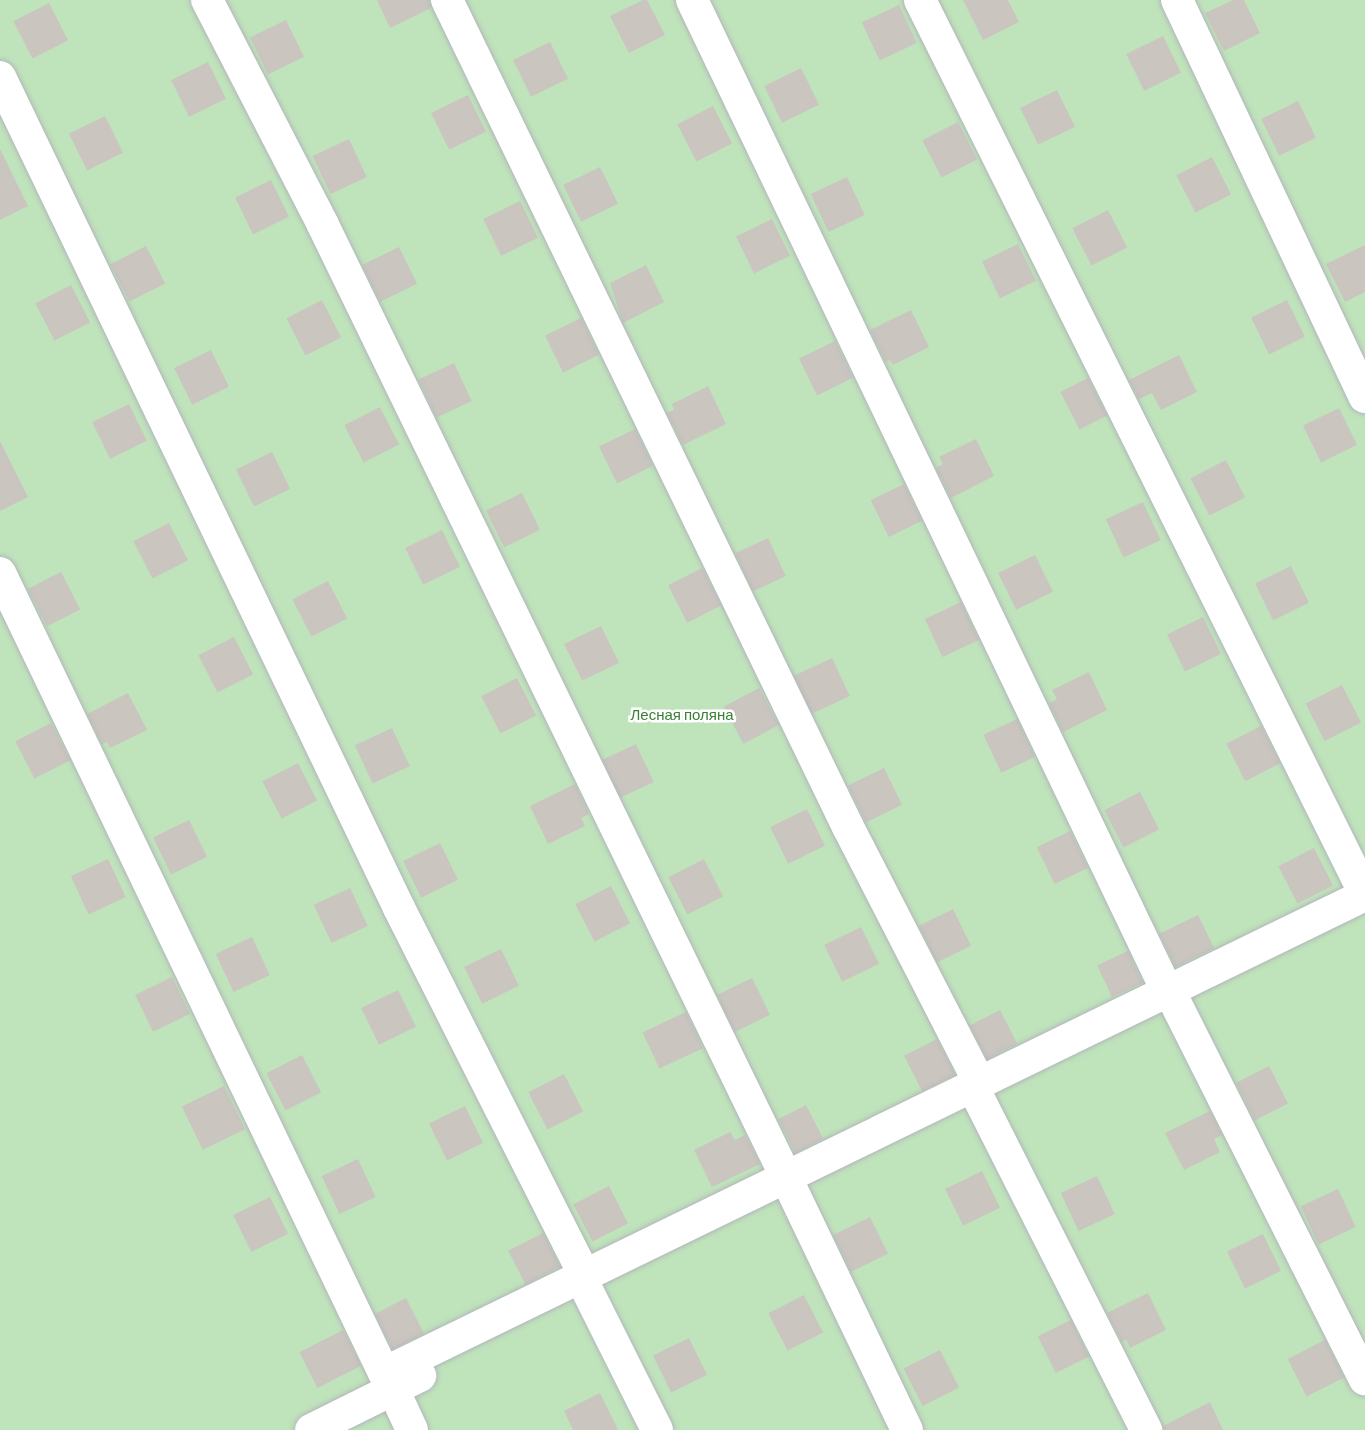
<!DOCTYPE html>
<html>
<head>
<meta charset="utf-8">
<style>
  body { margin:0 }
  #map { position:relative; width:1365px; height:1430px; overflow:hidden; background:#ebe7df; font-family:Barlow,sans-serif }
  div>[style] { position:absolute }
  .green>* { inset:0; background:#bfe3bb; transform-origin:0 0 }
  .building>* { inset:0; background:#cbc5c0; transform-origin:0 0 }
  .roads { filter:drop-shadow(0 0 2px #b2b6ba) drop-shadow(0 0 2px #b2b6ba) }
  .minor>* { height:32px; margin:-16px; padding:0 16px; transform-origin:16px; border-radius:16px; background:#fff }
  span { translate:-50% -50%; white-space:nowrap; text-align:center; line-height:1.15; -webkit-text-stroke:5px #fff; paint-order:stroke }
  .park-label { font-size:15px; color:#3a8135 }
</style>
</head>
<body>
<div id="map">
  <div class="green">
    <div style="left:0;top:0;width:1365px;height:1430px"></div>
  </div>
  <div class="building">
    <div style="clip-path:polygon(377px 0,429px 0,431px 8px,390px 28px)"></div>
    <div style="clip-path:polygon(643px 0,647px 0,665px 35px,629px 53px,610px 16px)"></div>
    <div style="clip-path:polygon(963px 0,1008px 0,1019px 22px,983px 40px)"></div>
    <div style="clip-path:polygon(1233px 0,1244px 0,1260px 33px,1224px 51px,1205px 13px)"></div>
    <div style="left:49px;top:3px;width:42px;height:40px;rotate:63deg"></div>
    <div style="left:899px;top:5px;width:42px;height:41px;rotate:65deg"></div>
    <div style="left:286px;top:20px;width:41px;height:40px;rotate:64deg"></div>
    <div style="left:1163px;top:36px;width:41px;height:41px;rotate:64deg"></div>
    <div style="left:550px;top:42px;width:41px;height:41px;rotate:64deg"></div>
    <div style="left:208px;top:62px;width:41px;height:41px;rotate:64deg"></div>
    <div style="left:801px;top:68px;width:41px;height:41px;rotate:64deg"></div>
    <div style="left:1057px;top:90px;width:41px;height:41px;rotate:64deg"></div>
    <div style="left:468px;top:95px;width:41px;height:41px;rotate:64deg"></div>
    <div style="left:1298px;top:101px;width:41px;height:41px;rotate:64deg"></div>
    <div style="left:713px;top:106px;width:42px;height:40px;rotate:63deg"></div>
    <div style="left:105px;top:116px;width:41px;height:40px;rotate:64deg"></div>
    <div style="left:958px;top:122px;width:42px;height:40px;rotate:63deg"></div>
    <div style="left:349px;top:139px;width:42px;height:40px;rotate:65deg"></div>
    <div style="clip-path:polygon(0 149px,28px 206px,0 220px)"></div>
    <div style="left:1212px;top:157px;width:42px;height:40px;rotate:63deg"></div>
    <div style="left:600px;top:167px;width:41px;height:41px;rotate:64deg"></div>
    <div style="left:847px;top:177px;width:42px;height:40px;rotate:65deg"></div>
    <div style="left:271px;top:180px;width:41px;height:40px;rotate:64deg"></div>
    <div style="left:520px;top:201px;width:41px;height:41px;rotate:64deg"></div>
    <div style="left:1108px;top:210px;width:42px;height:40px;rotate:63deg"></div>
    <div style="left:772px;top:219px;width:41px;height:40px;rotate:64deg"></div>
    <div style="left:1018px;top:244px;width:41px;height:40px;rotate:64deg"></div>
    <div style="clip-path:polygon(1365px 245px,1365px 292px,1345px 302px,1326px 264px)"></div>
    <div style="left:146px;top:246px;width:42px;height:40px;rotate:63deg"></div>
    <div style="left:399px;top:247px;width:41px;height:41px;rotate:64deg"></div>
    <div style="clip-path:polygon(646px 265px,664px 302px,623px 323px,610px 283px)"></div>
    <div style="left:71px;top:285px;width:42px;height:40px;rotate:63deg"></div>
    <div style="left:322px;top:300px;width:42px;height:40px;rotate:63deg"></div>
    <div style="left:1287px;top:300px;width:41px;height:40px;rotate:64deg"></div>
    <div style="clip-path:polygon(911px 310px,929px 347px,893px 365px,890px 360px,886px 362px,870px 330px)"></div>
    <div style="left:581px;top:318px;width:41px;height:40px;rotate:64deg"></div>
    <div style="left:835px;top:341px;width:41px;height:40px;rotate:64deg"></div>
    <div style="left:211px;top:350px;width:41px;height:41px;rotate:64deg"></div>
    <div style="clip-path:polygon(1179px 355px,1197px 392px,1161px 410px,1152px 393px,1139px 399px,1129px 380px)"></div>
    <div style="left:454px;top:363px;width:42px;height:39px;rotate:65deg"></div>
    <div style="left:1088px;top:378px;width:42px;height:31px;rotate:63deg"></div>
    <div style="clip-path:polygon(708px 386px,726px 424px,683px 445px,667px 413px,674px 410px,672px 404px)"></div>
    <div style="left:129px;top:404px;width:41px;height:41px;rotate:64deg"></div>
    <div style="left:380px;top:407px;width:42px;height:40px;rotate:63deg"></div>
    <div style="left:1339px;top:408px;width:41px;height:40px;rotate:64deg"></div>
    <div style="left:635px;top:429px;width:41px;height:40px;rotate:64deg"></div>
    <div style="clip-path:polygon(976px 439px,994px 476px,951px 498px,936px 468px,943px 464px,939px 457px)"></div>
    <div style="clip-path:polygon(0 441px,28px 497px,0 511px)"></div>
    <div style="left:272px;top:452px;width:41px;height:40px;rotate:64deg"></div>
    <div style="left:1226px;top:460px;width:42px;height:40px;rotate:63deg"></div>
    <div style="left:904px;top:484px;width:41px;height:37px;rotate:64deg"></div>
    <div style="left:522px;top:493px;width:41px;height:40px;rotate:64deg"></div>
    <div style="left:1143px;top:502px;width:42px;height:41px;rotate:65deg"></div>
    <div style="left:169px;top:523px;width:42px;height:40px;rotate:63deg"></div>
    <div style="left:442px;top:530px;width:41px;height:41px;rotate:64deg"></div>
    <div style="left:768px;top:538px;width:42px;height:36px;rotate:65deg"></div>
    <div style="left:1035px;top:555px;width:41px;height:41px;rotate:64deg"></div>
    <div style="left:1291px;top:566px;width:41px;height:40px;rotate:64deg"></div>
    <div style="left:702px;top:568px;width:42px;height:38px;rotate:63deg"></div>
    <div style="left:61px;top:572px;width:42px;height:37px;rotate:63deg"></div>
    <div style="left:328px;top:581px;width:42px;height:40px;rotate:63deg"></div>
    <div style="left:961px;top:602px;width:42px;height:40px;rotate:65deg"></div>
    <div style="left:1203px;top:617px;width:41px;height:40px;rotate:64deg"></div>
    <div style="left:601px;top:626px;width:41px;height:41px;rotate:64deg"></div>
    <div style="left:234px;top:637px;width:42px;height:40px;rotate:63deg"></div>
    <div style="left:832px;top:658px;width:42px;height:42px;rotate:65deg"></div>
    <div style="clip-path:polygon(1089px 672px,1107px 710px,1063px 732px,1049px 703px,1057px 699px,1052px 690px)"></div>
    <div style="left:517px;top:678px;width:42px;height:40px;rotate:63deg"></div>
    <div style="left:1342px;top:685px;width:42px;height:41px;rotate:63deg"></div>
    <div style="left:759px;top:688px;width:42px;height:40px;rotate:62deg"></div>
    <div style="clip-path:polygon(128px 693px,147px 730px,110px 748px,107px 742px,102px 744px,87px 714px)"></div>
    <div style="left:1017px;top:719px;width:42px;height:37px;rotate:65deg"></div>
    <div style="left:51px;top:723px;width:42px;height:40px;rotate:63deg"></div>
    <div style="left:1261px;top:726px;width:42px;height:39px;rotate:63deg"></div>
    <div style="left:392px;top:728px;width:42px;height:41px;rotate:65deg"></div>
    <div style="left:636px;top:744px;width:42px;height:37px;rotate:65deg"></div>
    <div style="left:298px;top:763px;width:42px;height:40px;rotate:63deg"></div>
    <div style="left:884px;top:768px;width:41px;height:40px;rotate:64deg"></div>
    <div style="clip-path:polygon(575px 784px,589px 814px,581px 818px,585px 826px,548px 844px,530px 806px)"></div>
    <div style="left:1140px;top:792px;width:42px;height:40px;rotate:63deg"></div>
    <div style="left:807px;top:809px;width:41px;height:41px;rotate:64deg"></div>
    <div style="left:189px;top:820px;width:41px;height:40px;rotate:64deg"></div>
    <div style="left:1070px;top:831px;width:41px;height:37px;rotate:64deg"></div>
    <div style="left:440px;top:843px;width:41px;height:41px;rotate:64deg"></div>
    <div style="left:1314px;top:848px;width:42px;height:40px;rotate:63deg"></div>
    <div style="left:108px;top:859px;width:42px;height:41px;rotate:65deg"></div>
    <div style="left:704px;top:859px;width:42px;height:40px;rotate:63deg"></div>
    <div style="left:611px;top:886px;width:42px;height:40px;rotate:63deg"></div>
    <div style="left:350px;top:888px;width:42px;height:40px;rotate:65deg"></div>
    <div style="left:953px;top:909px;width:41px;height:38px;rotate:64deg"></div>
    <div style="left:1198px;top:915px;width:37px;height:43px;rotate:64deg"></div>
    <div style="left:861px;top:927px;width:41px;height:41px;rotate:64deg"></div>
    <div style="left:252px;top:937px;width:42px;height:40px;rotate:65deg"></div>
    <div style="left:501px;top:949px;width:41px;height:41px;rotate:64deg"></div>
    <div style="left:1128px;top:951px;width:35px;height:34px;rotate:65deg"></div>
    <div style="left:172px;top:977px;width:41px;height:41px;rotate:64deg"></div>
    <div style="left:752px;top:978px;width:41px;height:39px;rotate:64deg"></div>
    <div style="left:398px;top:990px;width:41px;height:41px;rotate:64deg"></div>
    <div style="left:1000px;top:1010px;width:38px;height:34px;rotate:63deg"></div>
    <div style="left:686px;top:1012px;width:40px;height:48px;rotate:65deg"></div>
    <div style="left:937px;top:1039px;width:40px;height:37px;rotate:63deg"></div>
    <div style="left:302px;top:1055px;width:42px;height:40px;rotate:63deg"></div>
    <div style="left:1269px;top:1066px;width:42px;height:37px;rotate:63deg"></div>
    <div style="left:564px;top:1074px;width:42px;height:40px;rotate:63deg"></div>
    <div style="left:224px;top:1086px;width:48px;height:47px;rotate:64deg"></div>
    <div style="left:806px;top:1105px;width:38px;height:31px;rotate:63deg"></div>
    <div style="left:465px;top:1106px;width:41px;height:40px;rotate:64deg"></div>
    <div style="clip-path:polygon(1210px 1111px,1222px 1135px,1214px 1139px,1220px 1152px,1184px 1170px,1165px 1133px)"></div>
    <div style="clip-path:polygon(730px 1132px,735px 1140px,745px 1135px,760px 1164px,712px 1187px,694px 1150px)"></div>
    <div style="left:358px;top:1159px;width:42px;height:40px;rotate:65deg"></div>
    <div style="left:982px;top:1171px;width:41px;height:41px;rotate:64deg"></div>
    <div style="left:1097px;top:1176px;width:42px;height:40px;rotate:65deg"></div>
    <div style="left:609px;top:1186px;width:42px;height:40px;rotate:63deg"></div>
    <div style="left:1338px;top:1189px;width:42px;height:41px;rotate:65deg"></div>
    <div style="left:270px;top:1197px;width:41px;height:41px;rotate:64deg"></div>
    <div style="left:870px;top:1217px;width:41px;height:41px;rotate:64deg"></div>
    <div style="left:543px;top:1233px;width:38px;height:39px;rotate:63deg"></div>
    <div style="left:1263px;top:1234px;width:41px;height:40px;rotate:64deg"></div>
    <div style="clip-path:polygon(1148px 1293px,1166px 1330px,1130px 1348px,1126px 1339px,1122px 1342px,1107px 1313px)"></div>
    <div style="left:804px;top:1295px;width:42px;height:40px;rotate:63deg"></div>
    <div style="left:406px;top:1298px;width:40px;height:35px;rotate:63deg"></div>
    <div style="left:1071px;top:1320px;width:41px;height:37px;rotate:64deg"></div>
    <div style="left:343px;top:1330px;width:40px;height:49px;rotate:63deg"></div>
    <div style="left:689px;top:1338px;width:41px;height:40px;rotate:64deg"></div>
    <div style="left:1325px;top:1340px;width:42px;height:42px;rotate:63deg"></div>
    <div style="left:940px;top:1350px;width:42px;height:41px;rotate:63deg"></div>
    <div style="clip-path:polygon(600px 1393px,618px 1430px,573px 1430px,564px 1411px)"></div>
    <div style="clip-path:polygon(1210px 1402px,1223px 1430px,1164px 1430px,1163px 1426px)"></div>
  </div>
  <div class="roads">
    <div class="minor">
      <div style="left:207px;top:0;width:251px;rotate:62.7deg"></div>
      <div style="left:322px;top:223px;width:1059px;rotate:64.06deg"></div>
      <div style="left:447px;top:0;width:919px;rotate:64.13deg"></div>
      <div style="left:848px;top:827px;width:284px;rotate:62.8deg"></div>
      <div style="left:692px;top:0;width:1099px;rotate:64.39deg"></div>
      <div style="left:920px;top:0;width:999px;rotate:63.54deg"></div>
      <div style="left:1177px;top:0;width:439px;rotate:64.7deg"></div>
      <div style="left:0;top:77px;width:922px;rotate:64.35deg"></div>
      <div style="left:399px;top:908px;width:410px;rotate:63.2deg"></div>
      <div style="left:0;top:573px;width:887px;rotate:64.36deg"></div>
      <div style="left:384px;top:1373px;width:1091px;rotate:-25.98deg"></div>
      <div style="left:1176px;top:1004px;width:420px;rotate:63.3deg"></div>
      <div style="left:979px;top:1099px;width:371px;rotate:63.2deg"></div>
      <div style="left:792px;top:1190px;width:266px;rotate:64.4deg"></div>
      <div style="left:588px;top:1292px;width:154px;rotate:63.4deg"></div>
      <div style="left:393px;top:1389px;width:45px;rotate:65.1deg"></div>
      <div style="left:311px;top:1430px;width:122px;rotate:-26.4deg"></div>
    </div>
  </div>
  <div class="park-label">
    <span style="left:682px;top:715px">Лесная поляна</span>
  </div>
</div>
</body>
</html>
